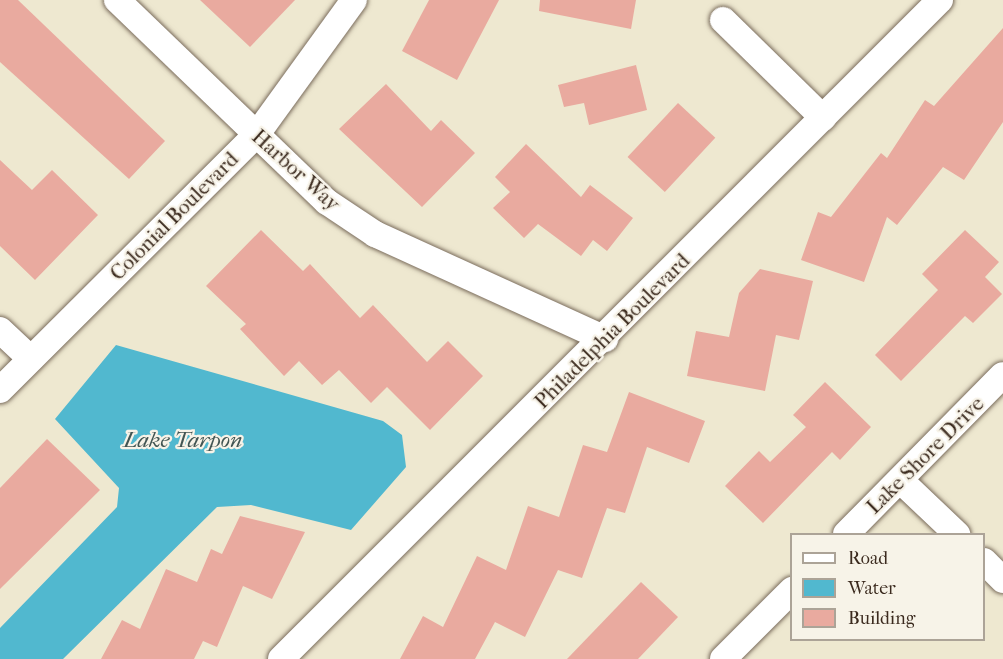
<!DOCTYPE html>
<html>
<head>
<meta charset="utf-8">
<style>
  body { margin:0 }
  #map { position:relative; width:1003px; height:659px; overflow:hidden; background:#eee8d0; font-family:"IM FELL French Canon",serif }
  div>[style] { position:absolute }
  .water>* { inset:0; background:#51b8cf }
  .building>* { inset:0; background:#e9aa9f; transform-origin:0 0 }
  .roads { filter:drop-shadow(0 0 2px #7a6c5c) drop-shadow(0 0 2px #7a6c5c) }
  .street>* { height:26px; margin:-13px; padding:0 13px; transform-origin:13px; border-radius:13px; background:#fff }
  span { translate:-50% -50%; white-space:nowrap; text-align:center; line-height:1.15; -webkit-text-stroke:4.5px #f7f3e8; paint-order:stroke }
  .street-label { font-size:21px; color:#3b2a1e }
  .water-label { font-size:22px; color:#425553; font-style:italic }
  .legend { position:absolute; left:790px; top:533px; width:195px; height:108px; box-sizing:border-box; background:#f7f3e8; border:2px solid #aca397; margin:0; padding:8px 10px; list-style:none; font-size:18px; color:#3b2a1e }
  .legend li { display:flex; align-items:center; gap:12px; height:30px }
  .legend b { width:30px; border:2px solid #aca397 }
</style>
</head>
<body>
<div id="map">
  <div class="water">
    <div style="clip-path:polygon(116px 345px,383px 421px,402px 435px,406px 467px,351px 530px,251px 505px,217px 507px,63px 659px,0 659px,0 628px,117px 507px,119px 488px,55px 419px)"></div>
  </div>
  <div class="building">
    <div style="clip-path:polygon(0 0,18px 0,165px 141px,129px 179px,0 62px)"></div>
    <div style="clip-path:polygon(200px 0,295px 0,250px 47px)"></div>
    <div style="clip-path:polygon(429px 0,499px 0,457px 80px,402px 51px)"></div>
    <div style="clip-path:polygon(540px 0,636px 0,631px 29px,539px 11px)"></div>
    <div style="clip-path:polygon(1003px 28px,1003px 122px,964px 180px,943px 167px,897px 225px,887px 217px,864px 282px,801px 260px,818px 212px,831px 217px,881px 153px,887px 158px,925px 100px,934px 106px)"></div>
    <div style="clip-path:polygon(636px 65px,647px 110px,589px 125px,584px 103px,564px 107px,558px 85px)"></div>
    <div style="clip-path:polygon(386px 84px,431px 131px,441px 120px,475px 153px,422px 207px,339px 129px)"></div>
    <div style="left:678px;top:103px;width:51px;height:74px;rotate:43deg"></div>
    <div style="clip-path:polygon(526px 144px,581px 197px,590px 185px,633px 218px,607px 251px,593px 240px,581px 256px,538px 224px,524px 238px,493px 208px,510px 192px,495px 177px)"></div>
    <div style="clip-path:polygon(0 160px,32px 190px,52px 170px,98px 215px,35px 280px,0 246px)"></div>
    <div style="clip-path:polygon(261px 230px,303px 271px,310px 264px,360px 318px,373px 305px,427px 362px,448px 341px,483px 376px,430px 430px,387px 387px,371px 403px,339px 370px,322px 385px,299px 361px,284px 376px,240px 329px,246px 324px,206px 286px)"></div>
    <div style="clip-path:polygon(965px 230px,999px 262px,985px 277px,1002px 294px,973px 323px,965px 316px,901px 381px,875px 355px,938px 290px,922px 274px)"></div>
    <div style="clip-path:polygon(760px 269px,813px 281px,799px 340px,776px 335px,765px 391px,687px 376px,696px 331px,729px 337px,739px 293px)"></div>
    <div style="clip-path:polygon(825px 382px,871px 427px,840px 460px,832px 452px,763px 523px,725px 486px,759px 451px,770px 462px,806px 427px,793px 415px)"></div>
    <div style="clip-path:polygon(629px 392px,705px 421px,689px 463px,647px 447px,625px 513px,607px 508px,582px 578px,558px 570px,525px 637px,495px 622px,475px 659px,400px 659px,423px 616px,443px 627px,477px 556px,506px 570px,528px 506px,559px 517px,583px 445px,607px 452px)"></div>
    <div style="clip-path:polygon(47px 439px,100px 490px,0 589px,0 488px)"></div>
    <div style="clip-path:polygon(240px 516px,305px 532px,272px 599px,243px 586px,217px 647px,203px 641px,194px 659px,101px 659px,122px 620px,140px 629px,166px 569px,197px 582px,211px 549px,222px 554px)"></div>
    <div style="clip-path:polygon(641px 582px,678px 617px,638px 659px,567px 659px)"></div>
  </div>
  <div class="roads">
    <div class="street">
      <div style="left:117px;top:0;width:291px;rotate:43.9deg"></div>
      <div style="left:327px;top:202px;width:58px;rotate:33.7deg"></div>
      <div style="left:375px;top:234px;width:253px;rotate:24.5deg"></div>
      <div style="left:723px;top:20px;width:140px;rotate:44.4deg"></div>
      <div style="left:0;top:330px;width:42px;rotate:43.1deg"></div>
      <div style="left:0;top:390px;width:363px;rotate:-44.9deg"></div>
      <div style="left:257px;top:134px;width:165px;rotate:-54.1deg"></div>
      <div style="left:900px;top:480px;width:79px;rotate:43.5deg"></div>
      <div style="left:846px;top:534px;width:223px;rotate:-45.4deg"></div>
      <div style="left:984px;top:561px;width:27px;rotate:45deg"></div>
      <div style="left:281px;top:659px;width:932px;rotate:-45deg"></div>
      <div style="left:723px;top:659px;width:98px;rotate:-45deg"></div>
    </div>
  </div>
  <div class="street-label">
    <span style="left:296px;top:170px;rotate:42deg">Harbor Way</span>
    <span style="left:174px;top:216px;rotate:-45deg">Colonial Boulevard</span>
    <span style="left:612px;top:331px;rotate:-45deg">Philadelphia Boulevard</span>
    <span style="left:925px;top:455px;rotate:-45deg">Lake Shore Drive</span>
  </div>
  <div class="water-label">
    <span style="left:183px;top:441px">Lake Tarpon</span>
  </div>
  <ul class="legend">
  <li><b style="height:8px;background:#fff"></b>Road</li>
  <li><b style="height:16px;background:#51b8cf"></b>Water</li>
  <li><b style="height:16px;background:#e9aa9f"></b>Building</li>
  </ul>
</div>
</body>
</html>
